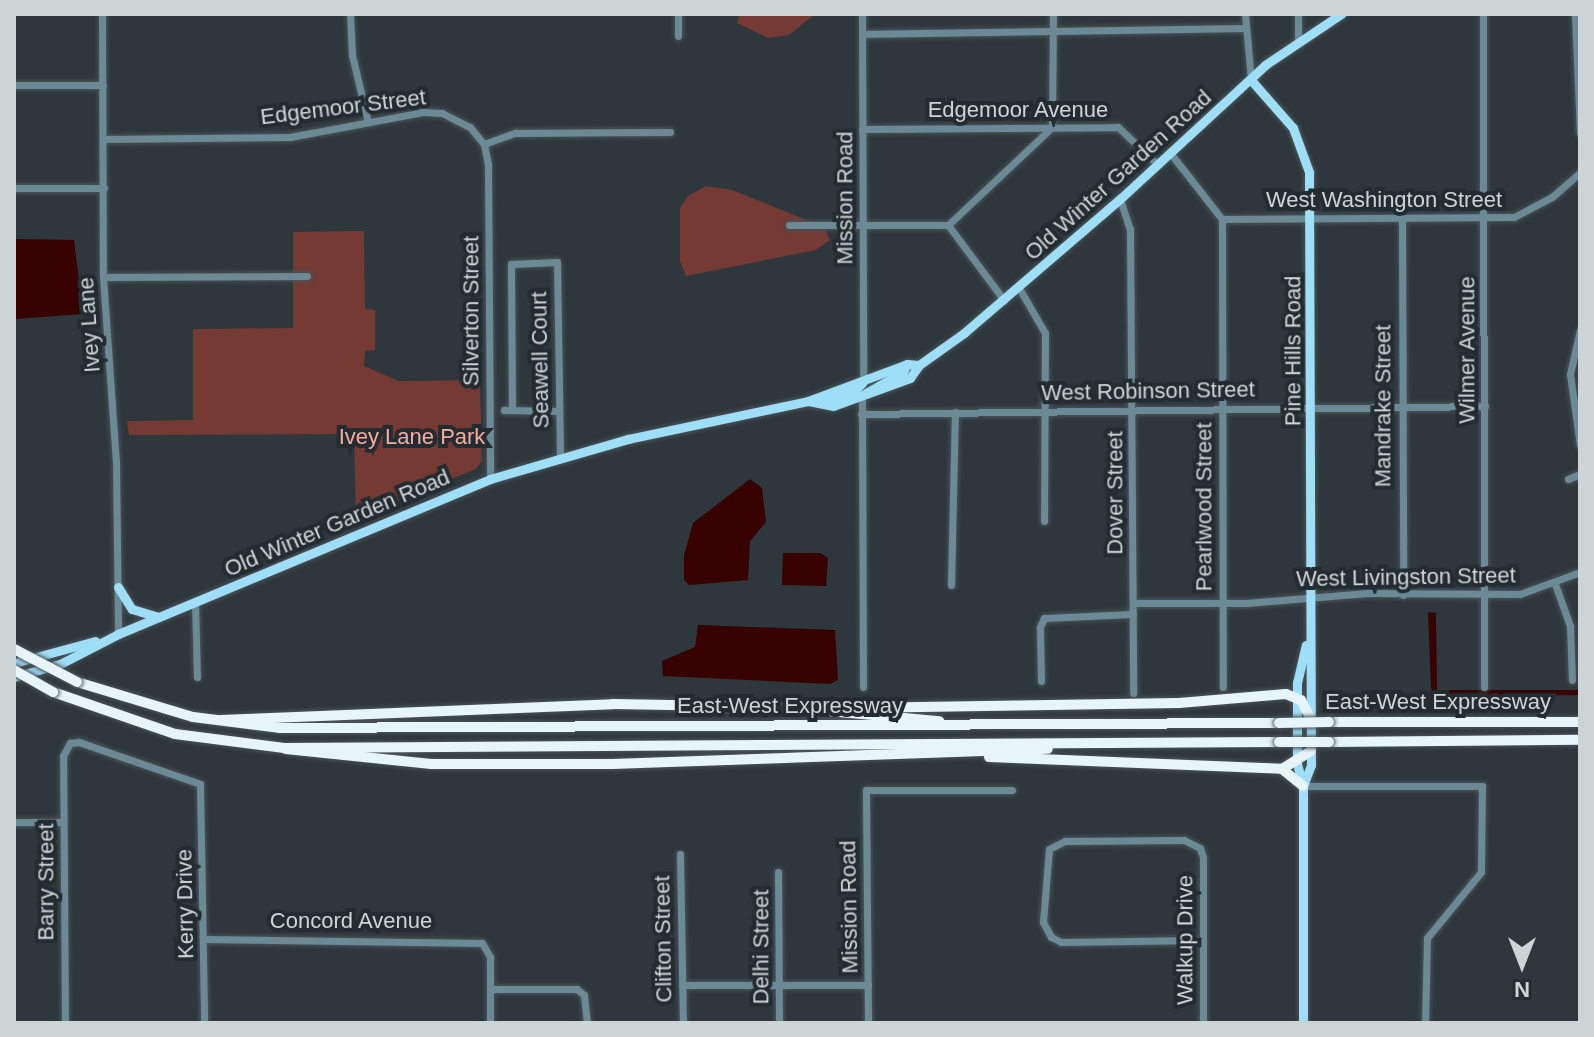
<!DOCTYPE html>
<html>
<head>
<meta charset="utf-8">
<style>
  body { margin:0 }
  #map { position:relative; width:1594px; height:1037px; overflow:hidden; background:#2d373c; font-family:Helvetica,sans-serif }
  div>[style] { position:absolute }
  .green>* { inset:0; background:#743a33 }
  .water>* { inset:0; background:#370101 }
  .roads { filter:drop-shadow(0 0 2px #4a5358) drop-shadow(0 0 2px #4a5358) }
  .minor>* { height:7px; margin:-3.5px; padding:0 3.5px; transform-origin:3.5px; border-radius:3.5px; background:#6c8a96 }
  .major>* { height:9px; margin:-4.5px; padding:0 4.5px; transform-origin:4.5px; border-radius:4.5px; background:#9fdef7 }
  .highway>* { height:10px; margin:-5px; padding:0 5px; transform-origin:5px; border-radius:5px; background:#e7f5fb }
  .bridges { filter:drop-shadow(0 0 2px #4a5358) drop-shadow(0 0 2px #4a5358) }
  .highway-bridge>* { height:10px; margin:-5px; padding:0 5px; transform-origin:5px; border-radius:5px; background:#e7f5fb }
  span { translate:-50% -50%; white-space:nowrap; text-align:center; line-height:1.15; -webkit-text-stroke:8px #232d31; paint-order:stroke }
  .street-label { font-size:22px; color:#cdd4d6 }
  .park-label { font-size:22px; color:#f8aba1 }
  .frame { position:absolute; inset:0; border:16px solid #cdd4d6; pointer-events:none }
  .north { position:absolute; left:1482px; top:925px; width:80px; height:80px; -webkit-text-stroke:6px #232d31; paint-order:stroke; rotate:180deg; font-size:22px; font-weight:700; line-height:32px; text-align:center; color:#cdd4d6 }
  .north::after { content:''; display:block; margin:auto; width:28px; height:36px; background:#cdd4d6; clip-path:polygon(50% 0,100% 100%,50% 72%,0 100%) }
</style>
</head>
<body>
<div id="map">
  <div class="green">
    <div style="clip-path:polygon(740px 14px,815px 14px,789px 35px,768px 38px,737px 23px)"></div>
    <div style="clip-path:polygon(706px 186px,732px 190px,824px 227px,830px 240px,816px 250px,686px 276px,680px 261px,680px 208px,688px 196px)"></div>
    <div style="clip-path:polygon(364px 231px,365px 309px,375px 310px,375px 350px,365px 351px,364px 366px,399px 381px,480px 380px,482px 461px,476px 469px,356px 518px,354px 434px,129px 435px,127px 421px,193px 420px,193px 329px,293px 328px,293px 232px)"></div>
  </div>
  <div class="water">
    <div style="clip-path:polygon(14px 239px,74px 240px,83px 314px,14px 319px)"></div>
    <div style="clip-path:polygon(750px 479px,762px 488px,766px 522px,750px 541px,748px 580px,689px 585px,684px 580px,684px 555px,693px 523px)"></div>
    <div style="clip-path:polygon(783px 553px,820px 553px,828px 558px,826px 586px,782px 585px)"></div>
    <div style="clip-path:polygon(1428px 612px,1436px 613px,1437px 690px,1580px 690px,1580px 695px,1436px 696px,1431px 688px)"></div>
    <div style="clip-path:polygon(698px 625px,835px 630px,838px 680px,830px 684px,663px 676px,662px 661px,695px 647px)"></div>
  </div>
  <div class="roads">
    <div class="minor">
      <div style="left:102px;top:14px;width:263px;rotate:89.8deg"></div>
      <div style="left:103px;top:277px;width:185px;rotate:86deg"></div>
      <div style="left:116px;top:462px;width:172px;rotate:89.3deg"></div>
      <div style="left:350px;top:14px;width:41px;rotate:87.2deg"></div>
      <div style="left:352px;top:55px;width:69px;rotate:76.6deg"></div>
      <div style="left:678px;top:14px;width:22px;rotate:90deg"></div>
      <div style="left:862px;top:14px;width:368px;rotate:89.8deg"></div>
      <div style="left:1245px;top:14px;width:66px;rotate:84.8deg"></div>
      <div style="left:1298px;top:14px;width:24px;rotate:90deg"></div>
      <div style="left:1483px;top:14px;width:673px;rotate:89.91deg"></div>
      <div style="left:1575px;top:14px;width:119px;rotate:87.6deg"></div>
      <div style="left:862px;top:34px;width:382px;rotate:-0.9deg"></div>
      <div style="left:14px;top:85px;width:89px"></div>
      <div style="left:862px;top:129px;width:256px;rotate:-0.4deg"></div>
      <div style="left:1118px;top:127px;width:55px;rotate:43.5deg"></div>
      <div style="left:104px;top:139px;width:186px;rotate:-0.6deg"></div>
      <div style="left:290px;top:137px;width:135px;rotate:-10.6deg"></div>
      <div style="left:423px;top:112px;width:19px;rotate:3deg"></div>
      <div style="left:442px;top:113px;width:31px;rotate:27deg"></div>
      <div style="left:470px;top:127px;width:22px;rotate:51deg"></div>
      <div style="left:484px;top:144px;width:20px;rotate:79deg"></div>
      <div style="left:488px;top:164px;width:315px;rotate:89.6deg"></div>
      <div style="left:484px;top:144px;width:33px;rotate:-20deg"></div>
      <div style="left:515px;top:133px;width:155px;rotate:-0.4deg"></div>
      <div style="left:1171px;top:154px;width:83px;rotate:51.9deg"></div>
      <div style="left:1222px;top:219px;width:468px;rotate:89.9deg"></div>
      <div style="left:14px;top:188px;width:90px"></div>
      <div style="left:1120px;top:199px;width:32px;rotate:72deg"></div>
      <div style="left:1130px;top:229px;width:464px;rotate:89.6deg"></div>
      <div style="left:1402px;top:217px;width:378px;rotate:89.8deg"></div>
      <div style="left:1222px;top:219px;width:292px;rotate:-0.4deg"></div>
      <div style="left:1514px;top:217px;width:43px;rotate:-27.8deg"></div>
      <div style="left:1552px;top:197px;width:37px;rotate:-41deg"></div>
      <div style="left:789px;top:225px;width:159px"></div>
      <div style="left:948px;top:225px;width:143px;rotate:-43.3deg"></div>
      <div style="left:1052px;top:127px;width:113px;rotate:-89.5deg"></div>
      <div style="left:948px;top:225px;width:94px;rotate:53.3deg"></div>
      <div style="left:103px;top:277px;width:204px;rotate:-0.3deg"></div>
      <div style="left:1019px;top:288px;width:52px;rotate:60deg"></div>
      <div style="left:1045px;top:333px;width:188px;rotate:90.3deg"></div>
      <div style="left:1580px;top:330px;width:45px;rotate:102.8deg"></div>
      <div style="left:1570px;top:374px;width:72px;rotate:82deg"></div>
      <div style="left:862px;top:398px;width:289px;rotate:89.8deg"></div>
      <div style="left:504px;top:410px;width:55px;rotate:1deg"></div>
      <div style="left:512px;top:410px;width:146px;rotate:-90.4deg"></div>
      <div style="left:511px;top:264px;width:46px;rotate:-2.5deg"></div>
      <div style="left:557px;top:262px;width:195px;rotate:89.1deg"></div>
      <div style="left:861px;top:414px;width:624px;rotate:-0.73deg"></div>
      <div style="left:1568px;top:479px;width:13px;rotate:-23deg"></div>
      <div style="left:1555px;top:584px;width:45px;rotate:70.3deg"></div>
      <div style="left:1570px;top:626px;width:54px;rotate:87.9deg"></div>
      <div style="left:951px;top:585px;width:173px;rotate:-88.7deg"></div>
      <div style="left:195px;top:602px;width:75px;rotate:88.5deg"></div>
      <div style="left:1133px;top:603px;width:113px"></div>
      <div style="left:1246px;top:603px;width:122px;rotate:-4.7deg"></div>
      <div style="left:1368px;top:593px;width:152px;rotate:0.4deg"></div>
      <div style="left:1520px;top:594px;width:64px;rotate:-20.1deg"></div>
      <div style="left:1041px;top:681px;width:54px;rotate:-91.1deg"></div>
      <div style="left:1040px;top:627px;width:10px;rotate:-66deg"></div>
      <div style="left:1044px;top:618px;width:89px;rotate:-2.6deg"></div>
      <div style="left:1303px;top:786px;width:179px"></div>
      <div style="left:1482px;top:786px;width:86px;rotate:90.7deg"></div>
      <div style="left:1481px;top:872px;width:85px;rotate:129.3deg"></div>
      <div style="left:1427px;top:938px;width:85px;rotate:91.3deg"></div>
      <div style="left:14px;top:822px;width:49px"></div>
      <div style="left:680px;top:854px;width:169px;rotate:89deg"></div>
      <div style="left:778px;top:872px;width:151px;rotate:89.6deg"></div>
      <div style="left:204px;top:939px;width:278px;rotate:0.8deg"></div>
      <div style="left:482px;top:943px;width:16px;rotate:60deg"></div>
      <div style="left:490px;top:957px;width:66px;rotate:90deg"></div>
      <div style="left:1203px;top:940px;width:142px;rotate:179.2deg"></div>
      <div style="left:1061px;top:942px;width:11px;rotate:-153deg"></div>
      <div style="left:1051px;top:937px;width:17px;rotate:-118deg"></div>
      <div style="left:1043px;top:922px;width:73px;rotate:-85.3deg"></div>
      <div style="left:1049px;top:849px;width:18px;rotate:-27deg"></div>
      <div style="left:1065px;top:841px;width:119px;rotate:-0.5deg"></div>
      <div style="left:1184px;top:840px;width:18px;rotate:27deg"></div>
      <div style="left:1200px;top:848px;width:9px;rotate:72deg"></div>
      <div style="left:1203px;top:857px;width:166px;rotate:90deg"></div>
      <div style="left:682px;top:985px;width:186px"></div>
      <div style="left:490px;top:989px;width:87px"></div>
      <div style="left:577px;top:989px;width:9px;rotate:41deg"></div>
      <div style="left:584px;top:995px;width:28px;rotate:84deg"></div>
      <div style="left:65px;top:1023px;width:267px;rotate:-90.4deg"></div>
      <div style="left:63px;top:756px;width:15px;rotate:-62deg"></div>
      <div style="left:70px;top:743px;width:9px;rotate:-6deg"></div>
      <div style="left:79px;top:742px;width:128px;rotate:19.1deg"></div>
      <div style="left:200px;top:784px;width:239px;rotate:89deg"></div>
      <div style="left:868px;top:1023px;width:233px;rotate:-90.5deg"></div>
      <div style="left:866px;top:790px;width:146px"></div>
    </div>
    <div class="major">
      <div style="left:1251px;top:80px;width:64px;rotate:48.8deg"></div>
      <div style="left:1293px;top:128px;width:47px;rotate:70deg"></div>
      <div style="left:1309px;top:172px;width:593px;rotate:89.81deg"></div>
      <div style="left:1311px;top:765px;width:22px;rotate:111deg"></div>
      <div style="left:866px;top:393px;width:43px;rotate:-29.6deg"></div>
      <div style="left:903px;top:372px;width:9px;rotate:-63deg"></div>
      <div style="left:808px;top:401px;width:25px;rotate:11deg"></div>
      <div style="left:833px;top:406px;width:82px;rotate:-20deg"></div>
      <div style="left:910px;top:378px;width:16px;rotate:-55deg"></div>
      <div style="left:919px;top:365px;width:55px;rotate:-35.4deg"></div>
      <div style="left:964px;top:333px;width:206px;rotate:-40.7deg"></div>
      <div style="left:1120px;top:199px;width:197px;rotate:-42.7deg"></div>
      <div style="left:1265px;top:65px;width:92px;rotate:-33.9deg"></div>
      <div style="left:820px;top:403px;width:36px;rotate:-18deg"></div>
      <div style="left:854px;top:392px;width:13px;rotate:-48deg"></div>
      <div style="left:118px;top:587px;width:26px;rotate:58deg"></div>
      <div style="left:132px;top:609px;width:27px;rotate:17deg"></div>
      <div style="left:14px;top:663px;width:84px;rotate:-15.2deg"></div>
      <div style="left:14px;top:677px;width:48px;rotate:-15.8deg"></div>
      <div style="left:60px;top:664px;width:65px;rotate:-27.3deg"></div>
      <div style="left:118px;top:634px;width:403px;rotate:-22.6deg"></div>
      <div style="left:490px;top:479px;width:144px;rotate:-16.2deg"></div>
      <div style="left:628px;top:439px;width:184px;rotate:-11.9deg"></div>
      <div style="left:808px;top:401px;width:106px;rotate:-20.5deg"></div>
      <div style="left:907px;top:364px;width:12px;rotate:5deg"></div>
      <div style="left:1303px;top:1023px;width:237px;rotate:-90deg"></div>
      <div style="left:1303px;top:786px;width:24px;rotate:-105deg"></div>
      <div style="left:1297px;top:763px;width:80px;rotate:-90deg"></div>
      <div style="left:1297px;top:683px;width:39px;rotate:-77deg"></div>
    </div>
    <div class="highway">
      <div style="left:77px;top:682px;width:121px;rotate:16.8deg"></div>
      <div style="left:193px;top:717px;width:88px;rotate:7.2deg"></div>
      <div style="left:280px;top:728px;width:999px;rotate:-0.29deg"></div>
      <div style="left:53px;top:692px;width:129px;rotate:19deg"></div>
      <div style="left:175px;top:734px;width:110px;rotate:7.3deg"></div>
      <div style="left:284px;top:748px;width:995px;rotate:-0.35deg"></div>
      <div style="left:855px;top:708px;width:324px;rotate:-0.9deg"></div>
      <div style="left:1179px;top:703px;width:107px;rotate:-4.8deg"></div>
      <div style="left:1286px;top:694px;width:16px;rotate:22deg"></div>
      <div style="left:1301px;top:700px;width:22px;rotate:63deg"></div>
      <div style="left:221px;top:720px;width:392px;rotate:-2.3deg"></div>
      <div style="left:613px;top:704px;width:171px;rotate:1deg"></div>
      <div style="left:784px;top:707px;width:156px;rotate:5.2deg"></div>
      <div style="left:1329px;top:722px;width:251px"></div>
      <div style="left:1329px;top:742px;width:251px;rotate:-0.5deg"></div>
      <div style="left:286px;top:749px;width:146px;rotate:5.9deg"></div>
      <div style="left:431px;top:764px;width:181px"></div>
      <div style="left:612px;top:764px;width:436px;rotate:-2deg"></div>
      <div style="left:989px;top:757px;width:293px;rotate:2.3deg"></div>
      <div style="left:1282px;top:769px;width:34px;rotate:-32deg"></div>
      <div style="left:1282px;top:769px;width:27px;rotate:39deg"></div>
    </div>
  </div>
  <div class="bridges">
    <div class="highway-bridge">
      <div style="left:14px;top:649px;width:71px;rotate:27.6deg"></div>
      <div style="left:14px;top:670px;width:45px;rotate:29.4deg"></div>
      <div style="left:1279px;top:723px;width:50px;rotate:-1.1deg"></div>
      <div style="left:1279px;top:742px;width:50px"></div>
    </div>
  </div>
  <div class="street-label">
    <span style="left:343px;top:107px;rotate:-7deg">Edgemoor Street</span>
    <span style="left:1018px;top:110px">Edgemoor Avenue</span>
    <span style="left:1118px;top:175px;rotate:-42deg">Old Winter Garden Road</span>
    <span style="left:845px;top:198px;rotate:-90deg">Mission Road</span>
    <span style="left:1384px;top:200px">West Washington Street</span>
    <span style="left:471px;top:311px;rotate:-90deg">Silverton Street</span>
    <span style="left:89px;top:325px;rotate:-94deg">Ivey Lane</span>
    <span style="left:1467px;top:350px;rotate:-90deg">Wilmer Avenue</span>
    <span style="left:1293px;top:351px;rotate:-90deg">Pine Hills Road</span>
    <span style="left:540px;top:360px;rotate:-91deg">Seawell Court</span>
    <span style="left:1148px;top:391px;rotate:-1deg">West Robinson Street</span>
    <span style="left:1383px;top:406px;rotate:-90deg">Mandrake Street</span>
    <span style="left:1115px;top:493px;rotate:-90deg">Dover Street</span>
    <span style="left:1204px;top:507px;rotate:-90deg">Pearlwood Street</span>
    <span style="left:337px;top:523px;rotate:-23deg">Old Winter Garden Road</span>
    <span style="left:1406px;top:577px;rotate:-1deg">West Livingston Street</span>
    <span style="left:1438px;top:702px">East-West Expressway</span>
    <span style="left:790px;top:706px">East-West Expressway</span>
    <span style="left:46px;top:882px;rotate:-90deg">Barry Street</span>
    <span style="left:185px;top:904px;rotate:-91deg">Kerry Drive</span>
    <span style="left:849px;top:907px;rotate:-91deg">Mission Road</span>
    <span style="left:351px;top:921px">Concord Avenue</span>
    <span style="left:663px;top:939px;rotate:-91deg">Clifton Street</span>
    <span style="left:1185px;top:940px;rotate:-90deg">Walkup Drive</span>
    <span style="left:761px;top:947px;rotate:-90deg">Delhi Street</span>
  </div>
  <div class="park-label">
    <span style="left:412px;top:437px">Ivey Lane Park</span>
  </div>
  <div class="frame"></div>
  <div class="north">N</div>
</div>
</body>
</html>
